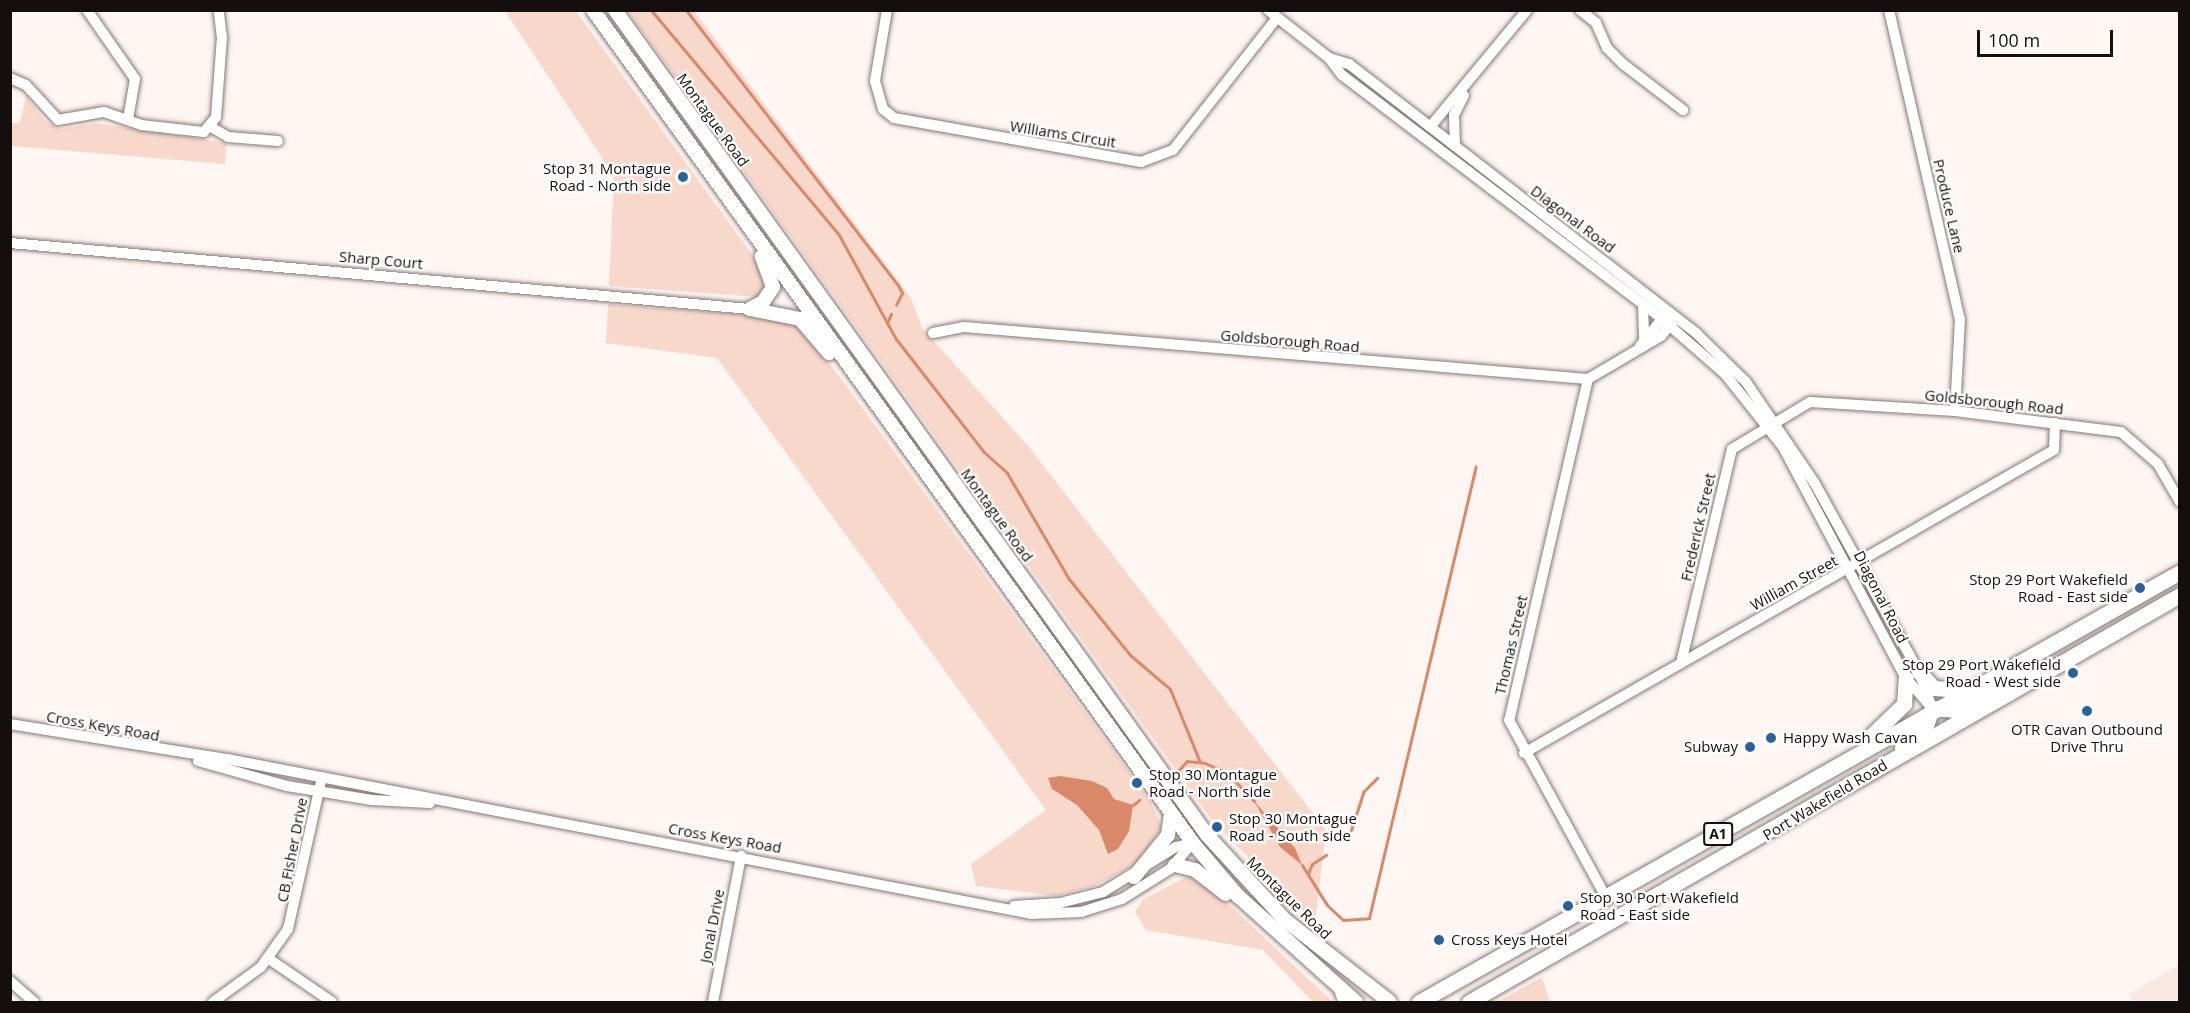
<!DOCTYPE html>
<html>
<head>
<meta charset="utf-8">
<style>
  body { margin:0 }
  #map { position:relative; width:2190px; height:1013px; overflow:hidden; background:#fef6f3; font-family:"Open Sans",sans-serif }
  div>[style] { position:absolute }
  .built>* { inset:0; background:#f8e8e1 }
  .green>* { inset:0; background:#f9d8cc }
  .water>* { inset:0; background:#da886a }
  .stream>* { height:3px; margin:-1.5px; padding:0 1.5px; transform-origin:1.5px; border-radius:1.5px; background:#da886a }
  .roads { filter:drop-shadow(0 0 2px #857874) drop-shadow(0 0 2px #857874) }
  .minor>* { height:10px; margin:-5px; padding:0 5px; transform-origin:5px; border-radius:5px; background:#fff }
  .major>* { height:14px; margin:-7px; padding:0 7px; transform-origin:7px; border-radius:7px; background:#fff }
  .highway>* { height:15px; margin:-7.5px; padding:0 7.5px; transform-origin:7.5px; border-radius:7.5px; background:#fff }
  .dots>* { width:16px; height:16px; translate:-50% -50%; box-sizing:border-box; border:3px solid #fff; border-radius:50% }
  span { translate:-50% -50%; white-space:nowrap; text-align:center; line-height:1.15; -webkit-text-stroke:4.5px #fff; paint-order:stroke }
  .shield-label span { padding:2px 4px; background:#fff; border:2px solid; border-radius:4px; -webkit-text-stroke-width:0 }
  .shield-label { font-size:14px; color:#140f0e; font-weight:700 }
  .street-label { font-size:15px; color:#140f0e }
  .poi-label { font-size:15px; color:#140f0e }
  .right { translate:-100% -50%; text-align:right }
  .left { translate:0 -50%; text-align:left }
  .frame { position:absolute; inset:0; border:12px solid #140f0e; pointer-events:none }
  .scale { position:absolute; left:1977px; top:30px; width:136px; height:27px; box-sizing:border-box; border:3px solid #140f0e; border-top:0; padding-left:8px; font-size:18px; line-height:21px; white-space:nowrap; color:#140f0e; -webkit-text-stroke:4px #fff; paint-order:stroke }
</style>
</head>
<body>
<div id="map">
  <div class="built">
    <div style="clip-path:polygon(2179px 965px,2179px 1002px,2134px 1002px,2129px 994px)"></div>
  </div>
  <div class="green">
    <div style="clip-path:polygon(505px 11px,576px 11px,751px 253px,765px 284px,758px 297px,609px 286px,614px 176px)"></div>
    <div style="clip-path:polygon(628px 11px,694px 11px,911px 298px,922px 328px,1029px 447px,1326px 830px,1315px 923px,1215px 824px)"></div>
    <div style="clip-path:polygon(26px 96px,45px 121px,61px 129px,96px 123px,227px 143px,225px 164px,11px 146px,11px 123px,20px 123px)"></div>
    <div style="clip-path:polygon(608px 304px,791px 319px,817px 346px,1150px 801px,1162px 827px,1137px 863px,1094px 886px,1056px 896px,976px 886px,971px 864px,1046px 810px,717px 358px,606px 343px)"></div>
    <div style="clip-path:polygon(1188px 876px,1222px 898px,1333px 1002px,1313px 1002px,1263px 950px,1146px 930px,1135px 912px,1142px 900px)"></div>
    <div style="clip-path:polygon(1542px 977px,1550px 1002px,1497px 1002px,1521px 989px)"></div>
  </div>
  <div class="water">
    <div style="clip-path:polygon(1060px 776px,1092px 781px,1107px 788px,1114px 799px,1133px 805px,1129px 831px,1118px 849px,1108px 854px,1099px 830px,1077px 805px,1052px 789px,1048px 778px)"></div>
    <div style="clip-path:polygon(1254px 801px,1295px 848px,1302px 865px,1280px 847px)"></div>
  </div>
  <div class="stream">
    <div style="left:651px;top:10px;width:293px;rotate:50.1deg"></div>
    <div style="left:839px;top:235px;width:119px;rotate:61.3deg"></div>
    <div style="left:896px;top:339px;width:143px;rotate:52.1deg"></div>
    <div style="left:984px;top:452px;width:31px;rotate:42deg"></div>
    <div style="left:1007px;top:473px;width:123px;rotate:59.7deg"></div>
    <div style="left:1069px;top:579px;width:97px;rotate:51.2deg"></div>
    <div style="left:1130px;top:655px;width:52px;rotate:40.4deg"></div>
    <div style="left:1170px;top:689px;width:79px;rotate:67.7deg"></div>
    <div style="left:686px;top:10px;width:347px;rotate:52.4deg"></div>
    <div style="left:898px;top:285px;width:9px;rotate:63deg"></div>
    <div style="left:902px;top:293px;width:13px;rotate:117deg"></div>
    <div style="left:887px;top:323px;width:10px;rotate:-66deg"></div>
    <div style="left:1178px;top:771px;width:13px;rotate:-48deg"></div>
    <div style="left:1187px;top:761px;width:18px;rotate:6deg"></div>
    <div style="left:1205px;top:763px;width:24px;rotate:24deg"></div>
    <div style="left:1227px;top:773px;width:39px;rotate:46deg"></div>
    <div style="left:1133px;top:805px;width:8px;rotate:-40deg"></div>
    <div style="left:1351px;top:830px;width:40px;rotate:-72deg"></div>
    <div style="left:1363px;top:792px;width:20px;rotate:-45deg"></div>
    <div style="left:1302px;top:865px;width:47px;rotate:58deg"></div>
    <div style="left:1327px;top:905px;width:22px;rotate:43deg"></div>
    <div style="left:1343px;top:920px;width:26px;rotate:-4deg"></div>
    <div style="left:1369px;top:918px;width:464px;rotate:-76.7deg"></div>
    <div style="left:1308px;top:874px;width:11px;rotate:-68deg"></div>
    <div style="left:1312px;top:864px;width:17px;rotate:-33deg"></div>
  </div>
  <div class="roads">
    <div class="minor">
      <div style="left:87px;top:10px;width:84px;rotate:55.2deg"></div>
      <div style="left:135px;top:79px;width:41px;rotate:99.9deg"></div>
      <div style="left:887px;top:10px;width:72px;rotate:99.6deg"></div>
      <div style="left:875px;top:81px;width:29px;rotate:74deg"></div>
      <div style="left:883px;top:109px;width:14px;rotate:39deg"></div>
      <div style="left:894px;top:118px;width:251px;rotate:10.1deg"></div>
      <div style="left:1141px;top:162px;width:34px;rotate:-21deg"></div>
      <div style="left:1173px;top:150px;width:168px;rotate:-51.8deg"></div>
      <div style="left:1268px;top:10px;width:78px;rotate:38.2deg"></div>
      <div style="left:1329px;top:58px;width:21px;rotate:53deg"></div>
      <div style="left:1342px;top:75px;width:402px;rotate:37.3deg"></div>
      <div style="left:1662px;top:319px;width:84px;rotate:41.1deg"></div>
      <div style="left:1725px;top:374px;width:93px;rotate:51.5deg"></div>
      <div style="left:1783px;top:447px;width:262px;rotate:62deg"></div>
      <div style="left:1906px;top:678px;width:40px;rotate:49deg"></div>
      <div style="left:1580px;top:10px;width:21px;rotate:39deg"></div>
      <div style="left:1596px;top:23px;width:27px;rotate:66deg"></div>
      <div style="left:1607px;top:48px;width:23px;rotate:45deg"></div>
      <div style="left:1623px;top:64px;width:76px;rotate:37.5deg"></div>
      <div style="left:1889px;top:10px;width:317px;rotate:77.1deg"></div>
      <div style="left:1960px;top:319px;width:92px;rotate:93.1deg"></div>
      <div style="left:1329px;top:58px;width:21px;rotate:17deg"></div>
      <div style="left:1349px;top:64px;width:134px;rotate:37.7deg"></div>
      <div style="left:1455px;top:146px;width:306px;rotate:37.8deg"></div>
      <div style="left:1697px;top:334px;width:69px;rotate:44.4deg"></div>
      <div style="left:1746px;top:382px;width:121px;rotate:55.8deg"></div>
      <div style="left:1814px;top:482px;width:217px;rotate:61.1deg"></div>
      <div style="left:1919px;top:672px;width:38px;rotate:70deg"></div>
      <div style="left:10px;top:78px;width:17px;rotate:24deg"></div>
      <div style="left:26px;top:85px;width:47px;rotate:47.6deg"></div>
      <div style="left:58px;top:120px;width:47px;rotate:-9.9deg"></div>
      <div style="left:104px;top:112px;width:39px;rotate:19deg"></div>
      <div style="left:141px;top:125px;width:63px;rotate:6.3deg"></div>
      <div style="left:204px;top:132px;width:19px;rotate:-51deg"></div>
      <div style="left:216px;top:117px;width:79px;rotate:-85.7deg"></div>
      <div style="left:222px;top:38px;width:26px;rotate:-97deg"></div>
      <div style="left:211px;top:127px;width:20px;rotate:30deg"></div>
      <div style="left:228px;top:137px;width:50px;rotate:4.6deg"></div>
      <div style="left:1430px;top:127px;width:152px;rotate:-50.3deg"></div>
      <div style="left:1455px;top:146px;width:31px;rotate:-92deg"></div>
      <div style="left:1454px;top:115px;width:22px;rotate:-63deg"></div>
      <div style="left:10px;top:243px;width:743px;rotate:5.1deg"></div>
      <div style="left:1643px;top:305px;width:35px;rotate:88deg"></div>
      <div style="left:933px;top:333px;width:32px;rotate:-11deg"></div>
      <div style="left:964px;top:327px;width:626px;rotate:4.76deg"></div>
      <div style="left:1588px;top:379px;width:85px;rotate:-30.5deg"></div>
      <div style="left:1661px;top:336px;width:21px;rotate:-51deg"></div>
      <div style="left:1640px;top:346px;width:41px;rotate:-50.9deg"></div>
      <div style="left:1588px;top:379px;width:350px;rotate:103deg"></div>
      <div style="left:1509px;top:720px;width:202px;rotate:61.3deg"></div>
      <div style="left:1681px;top:663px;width:220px;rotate:-76.6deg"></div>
      <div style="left:1732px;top:449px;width:91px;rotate:-31.1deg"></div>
      <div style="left:1810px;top:402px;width:145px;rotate:3.6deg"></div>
      <div style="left:1955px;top:411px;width:167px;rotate:7.2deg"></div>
      <div style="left:2121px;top:432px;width:49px;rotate:40.9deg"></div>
      <div style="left:2158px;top:464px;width:44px;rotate:59.9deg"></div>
      <div style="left:10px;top:724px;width:220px;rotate:9.2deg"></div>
      <div style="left:227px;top:759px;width:820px;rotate:10.9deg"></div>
      <div style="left:1032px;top:914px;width:49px;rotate:-2.3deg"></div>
      <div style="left:1081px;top:912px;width:43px;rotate:-17.6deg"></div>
      <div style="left:1122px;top:899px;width:57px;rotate:-32deg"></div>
      <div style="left:1170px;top:869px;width:35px;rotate:-49deg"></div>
      <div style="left:1524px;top:753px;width:610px;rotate:-29.76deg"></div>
      <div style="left:2054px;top:450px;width:27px;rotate:-88deg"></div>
      <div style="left:198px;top:761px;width:92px;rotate:15.7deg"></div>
      <div style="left:287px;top:786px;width:86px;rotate:9.4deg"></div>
      <div style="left:372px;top:800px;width:58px;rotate:3deg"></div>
      <div style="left:1014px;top:906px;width:46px;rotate:-3.7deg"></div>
      <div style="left:1060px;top:903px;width:44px;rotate:-14.3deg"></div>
      <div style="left:1103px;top:892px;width:86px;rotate:-31.7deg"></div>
      <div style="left:1176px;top:847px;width:17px;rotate:-13deg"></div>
      <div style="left:269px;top:959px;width:76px;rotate:34.3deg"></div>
      <div style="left:10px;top:981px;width:32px;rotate:41deg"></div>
      <div style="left:213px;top:1002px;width:59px;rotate:-36.1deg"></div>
      <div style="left:261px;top:967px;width:47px;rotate:-54.6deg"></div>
      <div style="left:288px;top:929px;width:156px;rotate:-77.4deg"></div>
      <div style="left:713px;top:1002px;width:149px;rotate:-79.1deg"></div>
    </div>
    <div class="major">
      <div style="left:593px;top:10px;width:1027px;rotate:54.24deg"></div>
      <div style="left:1193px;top:843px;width:70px;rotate:49.7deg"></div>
      <div style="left:1238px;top:896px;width:159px;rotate:41.9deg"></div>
      <div style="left:615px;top:10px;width:1015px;rotate:54.34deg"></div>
      <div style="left:1207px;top:835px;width:115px;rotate:47.5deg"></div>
      <div style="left:1285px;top:920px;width:133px;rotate:38deg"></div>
      <div style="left:750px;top:309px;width:51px;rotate:11.3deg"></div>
      <div style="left:800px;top:319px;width:45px;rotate:49.5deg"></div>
      <div style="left:750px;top:309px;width:15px;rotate:-28deg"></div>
      <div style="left:763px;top:302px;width:18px;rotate:-56deg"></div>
      <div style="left:773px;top:287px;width:33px;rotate:-110deg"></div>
      <div style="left:1175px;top:865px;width:21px;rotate:14deg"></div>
      <div style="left:1195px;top:870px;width:39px;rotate:38deg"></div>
      <div style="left:1134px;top:877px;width:54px;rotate:-51deg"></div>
      <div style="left:1168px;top:835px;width:21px;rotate:-82deg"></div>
    </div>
    <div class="highway">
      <div style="left:1919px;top:672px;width:22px;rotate:47deg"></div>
      <div style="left:1934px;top:688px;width:28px;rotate:4deg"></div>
      <div style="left:1932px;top:708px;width:24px;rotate:5deg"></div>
      <div style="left:1956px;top:710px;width:82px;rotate:-27.5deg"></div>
      <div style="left:1872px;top:735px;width:45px;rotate:-44.1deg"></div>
      <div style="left:1904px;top:704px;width:26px;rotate:-86deg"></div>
      <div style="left:1902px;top:748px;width:35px;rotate:-45deg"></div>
      <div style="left:1927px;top:723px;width:16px;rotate:-72deg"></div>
      <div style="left:1342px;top:992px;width:11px;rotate:68deg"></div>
      <div style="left:1419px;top:1002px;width:874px;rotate:-29.47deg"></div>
      <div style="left:1469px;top:1002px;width:819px;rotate:-29.79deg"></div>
    </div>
  </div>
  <div class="dots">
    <div style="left:683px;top:177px;background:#29629a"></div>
    <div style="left:2140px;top:588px;background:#29629a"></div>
    <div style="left:2073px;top:673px;background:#29629a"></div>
    <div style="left:2087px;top:711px;background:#29629a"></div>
    <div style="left:1771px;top:738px;background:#29629a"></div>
    <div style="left:1750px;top:747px;background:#29629a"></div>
    <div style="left:1137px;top:783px;background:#29629a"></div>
    <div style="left:1217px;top:827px;background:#29629a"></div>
    <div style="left:1568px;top:906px;background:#29629a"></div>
    <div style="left:1439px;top:940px;background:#29629a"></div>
  </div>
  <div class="shield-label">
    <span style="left:1718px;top:834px">A1</span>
  </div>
  <div class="street-label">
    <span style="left:713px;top:120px;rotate:54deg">Montague Road</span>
    <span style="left:1063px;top:134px;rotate:9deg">Williams Circuit</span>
    <span style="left:1949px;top:206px;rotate:77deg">Produce Lane</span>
    <span style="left:1573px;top:219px;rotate:37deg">Diagonal Road</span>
    <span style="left:381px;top:260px;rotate:5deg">Sharp Court</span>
    <span style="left:1290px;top:341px;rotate:5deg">Goldsborough Road</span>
    <span style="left:1994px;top:402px;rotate:6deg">Goldsborough Road</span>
    <span style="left:997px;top:515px;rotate:54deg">Montague Road</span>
    <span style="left:1698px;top:527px;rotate:-77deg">Frederick Street</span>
    <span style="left:1794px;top:583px;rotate:-29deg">William Street</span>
    <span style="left:1881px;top:597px;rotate:63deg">Diagonal Road</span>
    <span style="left:1511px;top:645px;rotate:-77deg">Thomas Street</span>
    <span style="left:103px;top:726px;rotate:10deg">Cross Keys Road</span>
    <span style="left:1825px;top:800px;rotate:-31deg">Port Wakefield Road</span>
    <span style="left:725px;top:838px;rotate:10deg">Cross Keys Road</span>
    <span style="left:292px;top:850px;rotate:-79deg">CB Fisher Drive</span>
    <span style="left:1289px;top:898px;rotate:44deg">Montague Road</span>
    <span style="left:712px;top:926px;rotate:-79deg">Jonal Drive</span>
  </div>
  <div class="poi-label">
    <span class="right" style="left:671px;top:177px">Stop 31 Montague<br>Road - North side</span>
    <span class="right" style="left:2128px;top:588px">Stop 29 Port Wakefield<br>Road - East side</span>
    <span class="right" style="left:2061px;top:673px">Stop 29 Port Wakefield<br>Road - West side</span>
    <span style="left:2087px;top:738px">OTR Cavan Outbound<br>Drive Thru</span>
    <span class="left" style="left:1783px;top:738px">Happy Wash Cavan</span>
    <span class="right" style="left:1738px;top:747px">Subway</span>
    <span class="left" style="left:1149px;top:783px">Stop 30 Montague<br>Road - North side</span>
    <span class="left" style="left:1229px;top:827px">Stop 30 Montague<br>Road - South side</span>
    <span class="left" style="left:1580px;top:906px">Stop 30 Port Wakefield<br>Road - East side</span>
    <span class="left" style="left:1451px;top:940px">Cross Keys Hotel</span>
  </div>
  <div class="frame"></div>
  <div class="scale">100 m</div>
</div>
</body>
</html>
